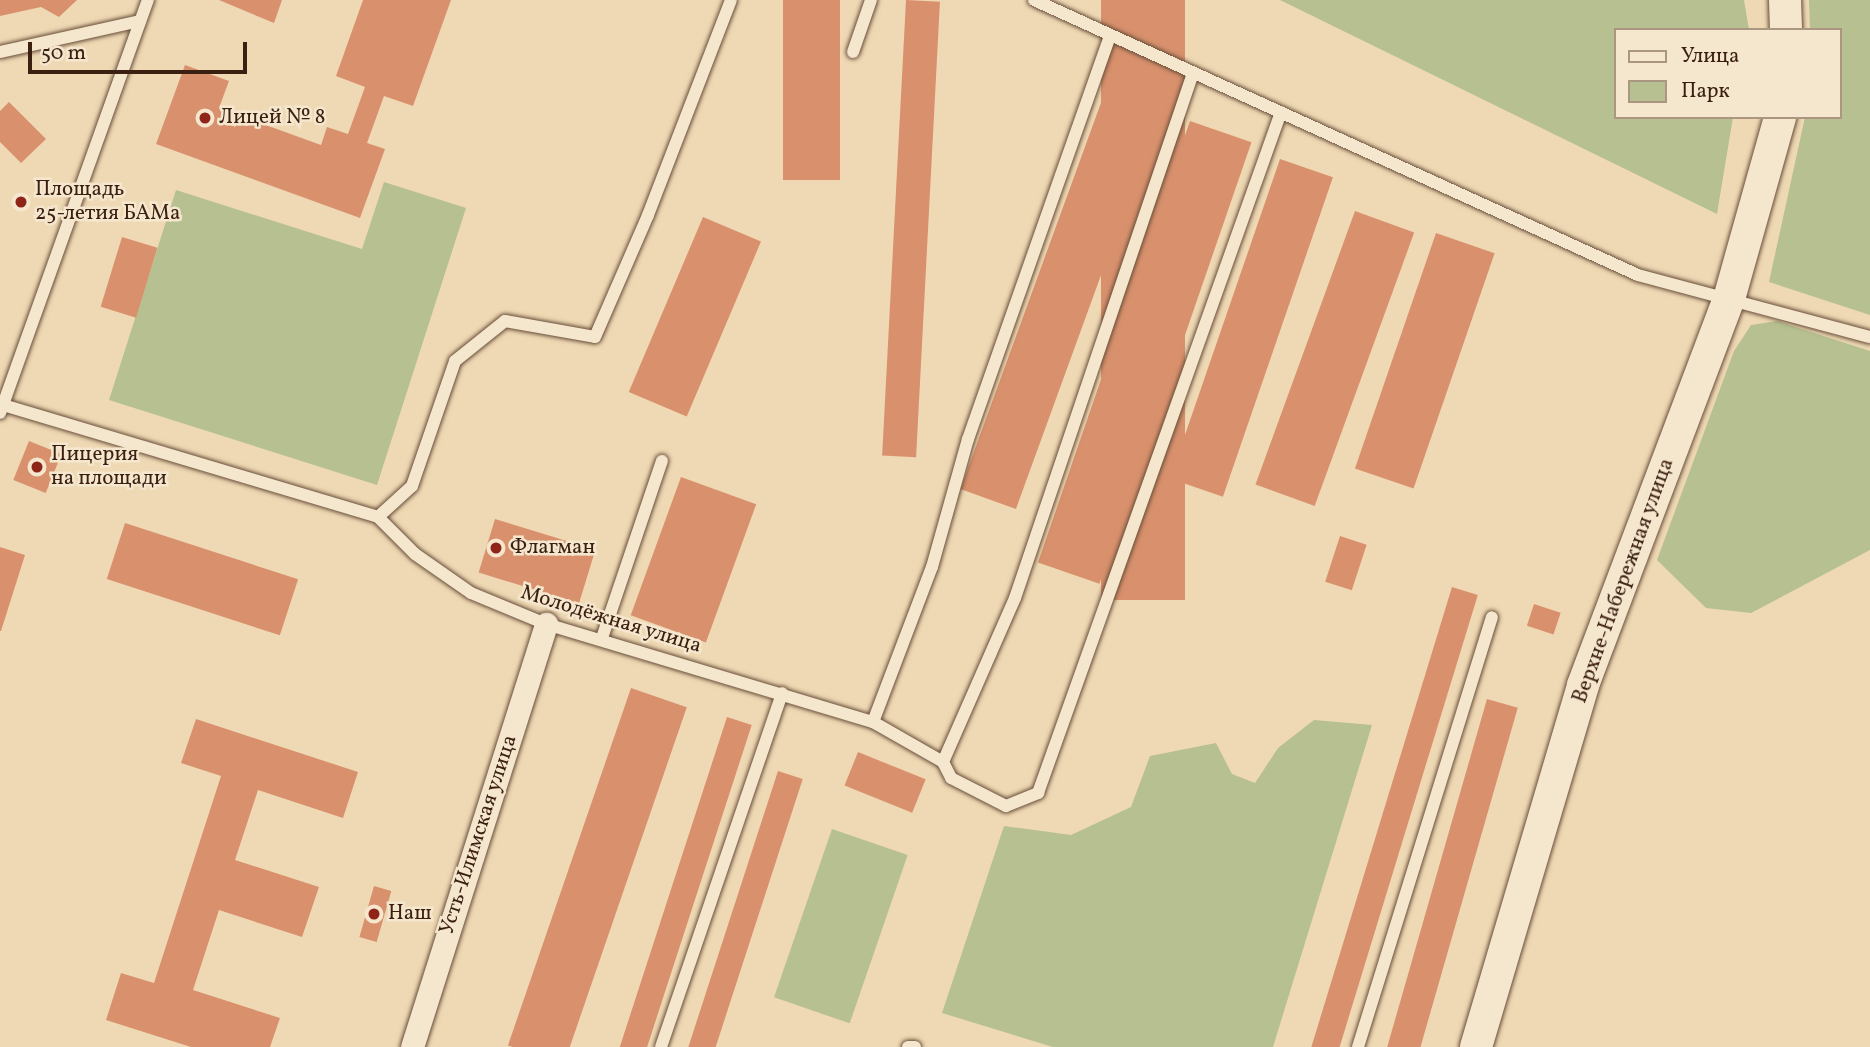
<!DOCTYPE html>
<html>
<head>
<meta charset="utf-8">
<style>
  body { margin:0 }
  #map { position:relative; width:1870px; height:1047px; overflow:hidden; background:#efd9b4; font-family:Vollkorn,serif }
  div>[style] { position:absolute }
  .green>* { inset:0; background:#b6c090; transform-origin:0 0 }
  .building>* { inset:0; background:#d9916d; transform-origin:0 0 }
  .roads { filter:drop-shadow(0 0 2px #684e3a) drop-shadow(0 0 2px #684e3a) }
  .lane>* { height:12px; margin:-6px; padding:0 6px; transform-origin:6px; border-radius:6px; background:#f5e6ce }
  .street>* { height:23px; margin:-11.5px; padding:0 11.5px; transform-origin:11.5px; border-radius:11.5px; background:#f5e6ce }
  .secondary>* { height:32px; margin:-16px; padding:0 16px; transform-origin:16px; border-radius:16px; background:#f5e6ce }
  .dots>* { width:19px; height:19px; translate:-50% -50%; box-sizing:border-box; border:4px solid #f5e6ce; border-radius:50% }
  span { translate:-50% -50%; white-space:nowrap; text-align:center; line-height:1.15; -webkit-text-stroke:5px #f5e6ce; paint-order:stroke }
  .poi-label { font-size:21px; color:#3b1f11 }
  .left { translate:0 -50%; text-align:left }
  .street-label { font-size:21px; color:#3b1f11 }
  .legend { position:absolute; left:1614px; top:28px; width:228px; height:91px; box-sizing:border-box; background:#f5e6ce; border:2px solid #ab9682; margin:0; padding:9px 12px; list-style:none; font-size:21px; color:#3b1f11 }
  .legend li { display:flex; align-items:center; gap:14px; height:35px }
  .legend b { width:35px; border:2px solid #ab9682 }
  .scale { position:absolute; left:28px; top:42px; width:219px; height:32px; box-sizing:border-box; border:4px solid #3b1f11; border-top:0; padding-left:9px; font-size:21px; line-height:24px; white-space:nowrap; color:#3b1f11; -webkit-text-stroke:5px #f5e6ce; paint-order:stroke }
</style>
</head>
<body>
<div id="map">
  <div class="green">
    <div style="clip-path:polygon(1280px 0,1744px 0,1749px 30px,1616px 30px,1616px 117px,1733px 117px,1717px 214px)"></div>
    <div style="clip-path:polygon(1809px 0,1870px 0,1870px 315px,1769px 282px,1805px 117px,1840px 117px,1840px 30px,1810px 30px)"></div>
    <div style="clip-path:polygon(384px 182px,466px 208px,377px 485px,109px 400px,176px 190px,362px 249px)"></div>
    <div style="clip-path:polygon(1777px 321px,1870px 351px,1870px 550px,1751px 613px,1706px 608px,1657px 560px,1734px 351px,1751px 325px)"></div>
    <div style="clip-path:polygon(1314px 720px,1372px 725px,1273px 1047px,1053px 1047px,942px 1013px,1004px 826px,1071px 835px,1131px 807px,1150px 756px,1216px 743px,1232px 774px,1255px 783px,1278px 748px)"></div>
    <div style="left:832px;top:829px;width:80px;height:178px;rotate:19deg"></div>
  </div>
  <div class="building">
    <div style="clip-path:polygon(0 0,77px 0,59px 17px,41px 7px,0 16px)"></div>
    <div style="clip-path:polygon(219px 0,282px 0,274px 23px)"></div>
    <div style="clip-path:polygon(363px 0,451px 0,413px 106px,384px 96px,367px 143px,385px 149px,360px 218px,156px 144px,185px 65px,229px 81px,219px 108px,321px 145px,327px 127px,348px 134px,365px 87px,336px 76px)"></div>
    <div style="left:783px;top:0;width:57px;height:180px"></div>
    <div style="left:906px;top:0;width:34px;height:456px;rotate:3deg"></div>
    <div style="left:1101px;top:0;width:84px;height:600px"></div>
    <div style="left:1114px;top:67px;width:59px;height:449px;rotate:20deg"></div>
    <div style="clip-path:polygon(9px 102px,46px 139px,21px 163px,0 142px,0 111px)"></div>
    <div style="left:1190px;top:121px;width:65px;height:467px;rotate:19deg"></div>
    <div style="left:1280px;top:159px;width:56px;height:338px;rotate:19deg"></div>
    <div style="left:1355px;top:211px;width:63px;height:291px;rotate:20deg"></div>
    <div style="left:703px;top:217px;width:63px;height:190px;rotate:23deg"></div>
    <div style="left:1436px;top:233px;width:62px;height:249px;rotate:19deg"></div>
    <div style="left:122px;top:237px;width:37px;height:73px;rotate:17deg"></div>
    <div style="left:29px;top:441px;width:35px;height:42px;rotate:22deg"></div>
    <div style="left:681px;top:477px;width:80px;height:147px;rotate:20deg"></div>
    <div style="left:495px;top:519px;width:105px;height:56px;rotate:17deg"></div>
    <div style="left:125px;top:523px;width:182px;height:59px;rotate:18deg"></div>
    <div style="left:1340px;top:536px;width:28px;height:48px;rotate:18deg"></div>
    <div style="clip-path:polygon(0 547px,25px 555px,1px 631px,0 631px)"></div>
    <div style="left:1452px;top:587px;width:27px;height:484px;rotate:17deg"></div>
    <div style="left:1534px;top:604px;width:28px;height:23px;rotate:18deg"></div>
    <div style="left:631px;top:688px;width:59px;height:378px;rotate:19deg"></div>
    <div style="left:1487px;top:699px;width:32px;height:363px;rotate:16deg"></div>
    <div style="left:727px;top:717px;width:26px;height:349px;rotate:18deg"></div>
    <div style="clip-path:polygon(196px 719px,358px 772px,343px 818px,258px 790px,235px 860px,319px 887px,302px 937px,219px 910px,193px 990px,280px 1018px,270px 1047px,191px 1047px,106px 1020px,121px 973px,154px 983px,221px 776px,181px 763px)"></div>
    <div style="left:858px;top:752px;width:73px;height:36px;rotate:22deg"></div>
    <div style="left:778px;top:771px;width:26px;height:292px;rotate:18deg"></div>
    <div style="left:374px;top:886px;width:18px;height:53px;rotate:16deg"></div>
  </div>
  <div class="roads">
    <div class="lane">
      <div style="left:1034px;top:0;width:664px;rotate:24.48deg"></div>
      <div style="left:1638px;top:275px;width:240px;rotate:15deg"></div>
      <div style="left:0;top:52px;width:143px;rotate:-12.5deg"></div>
      <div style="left:853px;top:52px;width:55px;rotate:-70.9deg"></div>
      <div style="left:3px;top:405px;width:391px;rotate:16.6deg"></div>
      <div style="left:378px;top:517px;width:52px;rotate:45deg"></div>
      <div style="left:415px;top:554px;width:68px;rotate:34.9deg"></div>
      <div style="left:471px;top:593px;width:81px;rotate:22.5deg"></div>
      <div style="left:546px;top:624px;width:341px;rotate:16.7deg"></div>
      <div style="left:873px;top:722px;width:81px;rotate:29.7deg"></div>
      <div style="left:0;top:413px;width:439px;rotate:-70.3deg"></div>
      <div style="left:378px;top:517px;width:46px;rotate:-42.4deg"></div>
      <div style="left:412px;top:486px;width:132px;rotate:-71deg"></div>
      <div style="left:455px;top:361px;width:64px;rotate:-38.7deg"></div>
      <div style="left:505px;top:321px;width:91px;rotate:10.1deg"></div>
      <div style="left:595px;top:337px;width:133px;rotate:-66.5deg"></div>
      <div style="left:648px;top:215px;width:230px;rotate:-68.9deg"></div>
      <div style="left:602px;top:638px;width:187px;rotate:-71.3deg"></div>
      <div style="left:873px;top:722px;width:166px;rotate:-69.2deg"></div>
      <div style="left:932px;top:567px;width:133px;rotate:-74.3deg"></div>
      <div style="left:968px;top:439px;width:428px;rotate:-70.6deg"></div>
      <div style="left:943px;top:762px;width:18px;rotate:63deg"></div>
      <div style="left:951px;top:778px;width:62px;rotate:27deg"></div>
      <div style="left:1006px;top:806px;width:35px;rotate:-22deg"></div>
      <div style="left:1038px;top:793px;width:723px;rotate:-70.36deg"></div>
      <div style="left:943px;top:762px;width:179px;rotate:-66.3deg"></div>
      <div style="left:1015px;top:598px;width:554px;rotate:-71.27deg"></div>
      <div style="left:661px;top:1047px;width:374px;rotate:-71.1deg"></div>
      <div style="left:908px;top:1047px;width:7px"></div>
      <div style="left:1358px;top:1047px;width:450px;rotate:-72.7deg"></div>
    </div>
    <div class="street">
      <div style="left:412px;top:1047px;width:444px;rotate:-72.4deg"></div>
    </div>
    <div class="secondary">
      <div style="left:1785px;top:0;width:30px;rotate:88deg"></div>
      <div style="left:1476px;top:1047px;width:377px;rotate:-73.5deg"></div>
      <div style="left:1583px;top:685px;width:413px;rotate:-69.3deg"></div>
      <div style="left:1729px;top:299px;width:189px;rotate:-74.3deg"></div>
    </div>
  </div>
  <div class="dots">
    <div style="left:205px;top:118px;background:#8f2418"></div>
    <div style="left:21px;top:202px;background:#8f2418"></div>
    <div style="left:37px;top:467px;background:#8f2418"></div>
    <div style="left:496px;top:548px;background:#8f2418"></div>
    <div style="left:374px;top:914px;background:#8f2418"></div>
  </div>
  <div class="poi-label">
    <span class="left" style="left:219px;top:118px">Лицей № 8</span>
    <span class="left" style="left:35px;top:202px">Площадь<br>25-летия БАМа</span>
    <span class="left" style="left:51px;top:467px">Пицерия<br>на площади</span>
    <span class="left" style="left:510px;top:548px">Флагман</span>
    <span class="left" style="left:388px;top:914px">Наш</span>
  </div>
  <div class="street-label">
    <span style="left:1624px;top:581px;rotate:-70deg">Верхне-Набережная улица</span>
    <span style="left:611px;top:620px;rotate:17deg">Молодёжная улица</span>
    <span style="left:479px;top:835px;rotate:-72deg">Усть-Илимская улица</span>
  </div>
  <ul class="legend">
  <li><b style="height:9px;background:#f5e6ce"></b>Улица</li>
  <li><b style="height:19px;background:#b6c090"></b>Парк</li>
  </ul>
  <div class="scale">50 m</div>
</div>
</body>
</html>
